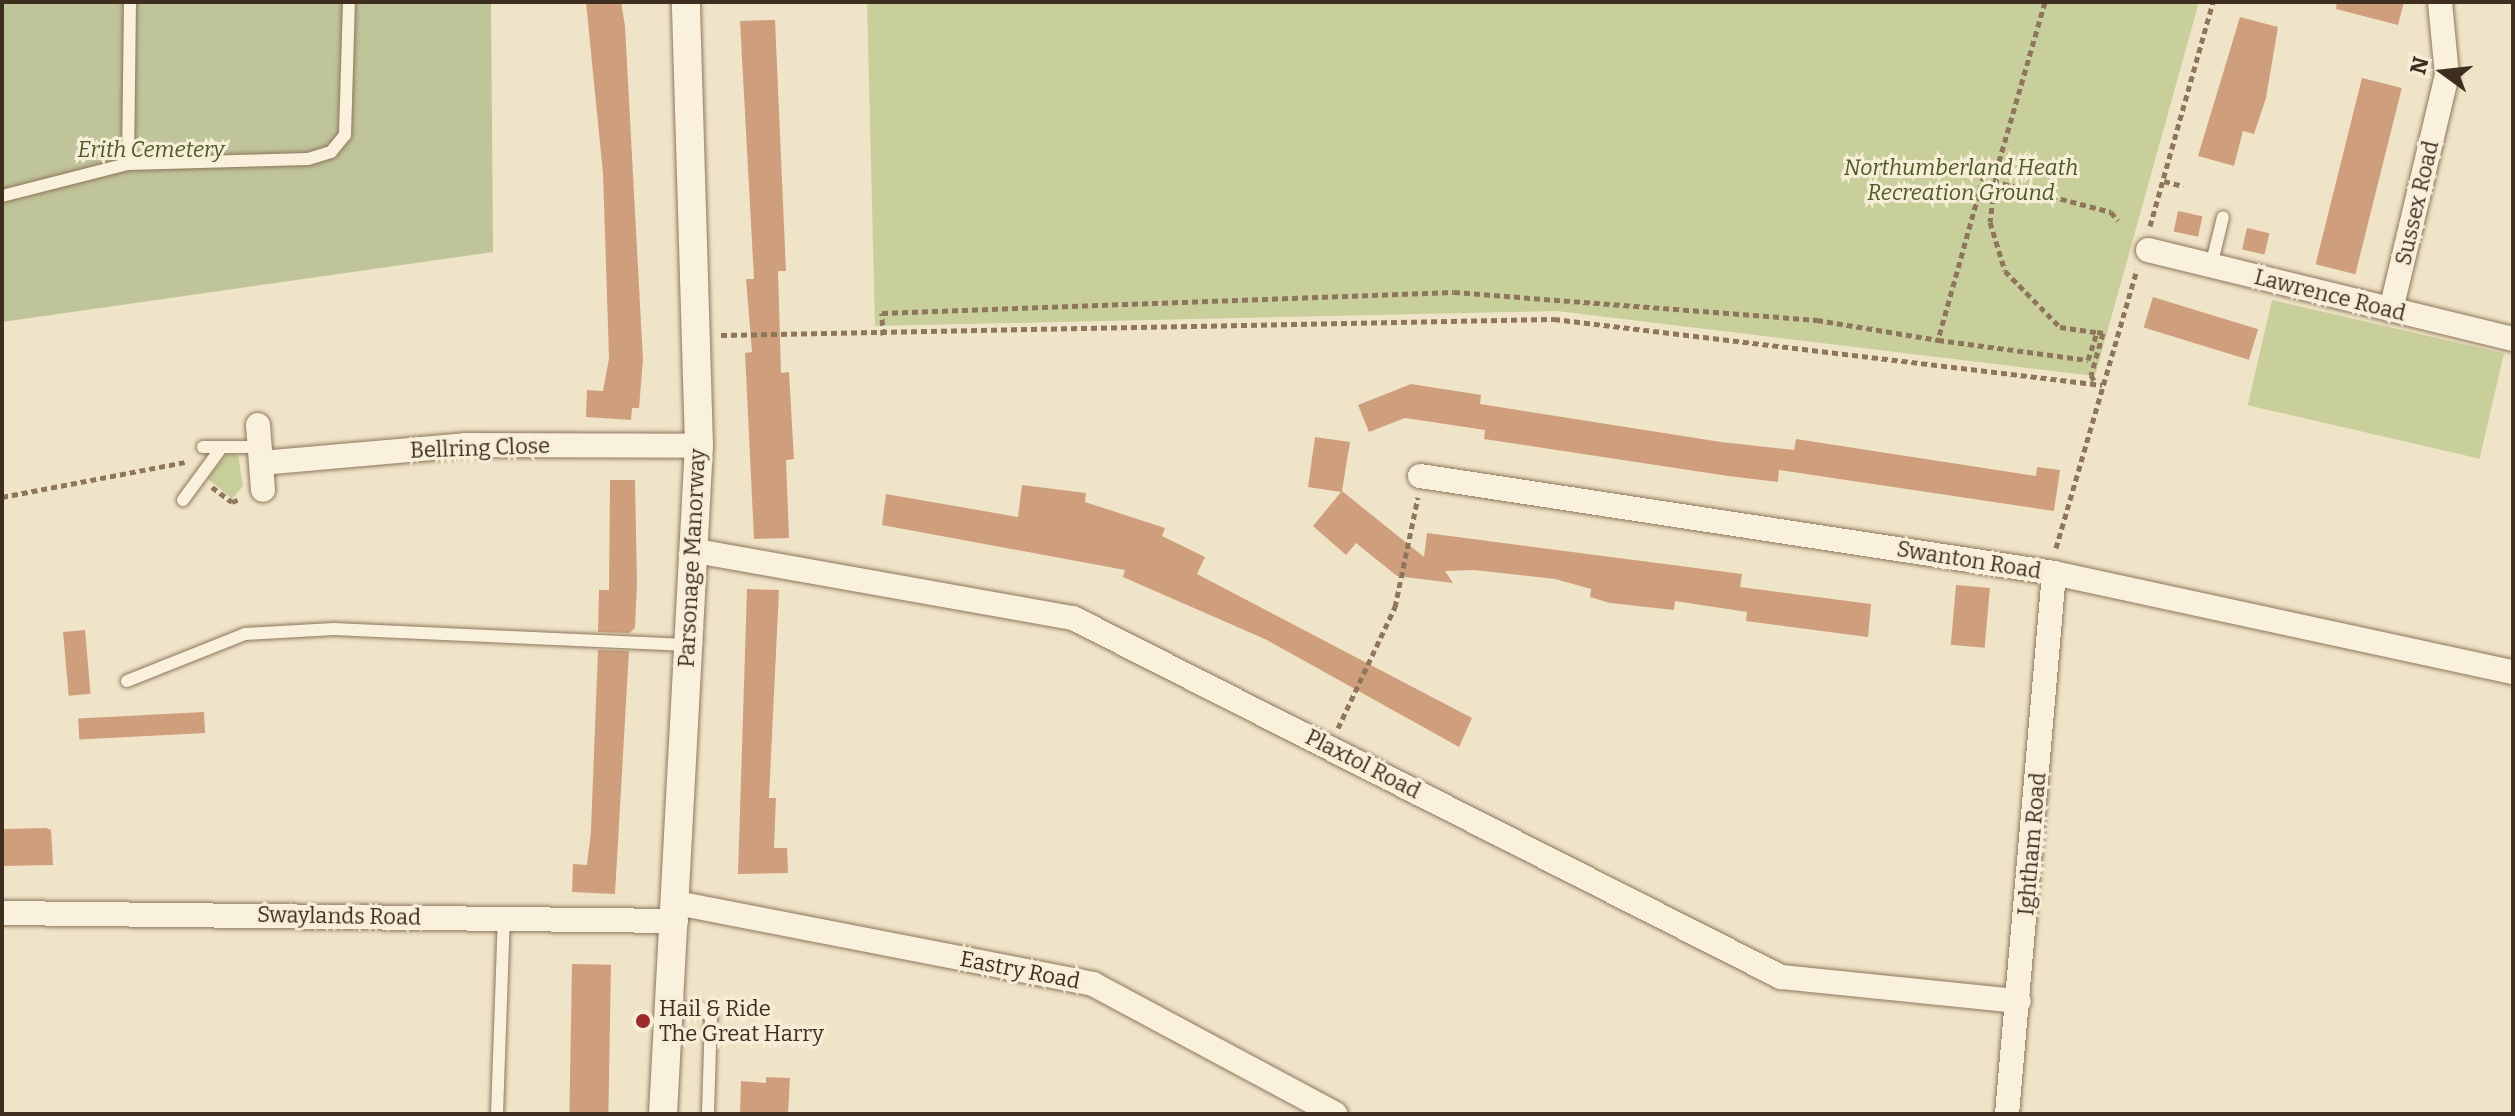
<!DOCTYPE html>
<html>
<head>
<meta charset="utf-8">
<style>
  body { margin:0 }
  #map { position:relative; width:2515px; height:1116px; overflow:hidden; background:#f0e4c8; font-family:Bitter,serif }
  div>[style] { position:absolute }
  .green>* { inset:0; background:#c9cf9b; transform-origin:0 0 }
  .cemetery>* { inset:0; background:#bfc49a }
  .building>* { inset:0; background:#cf9f7d; transform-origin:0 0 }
  .path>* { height:5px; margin-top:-2.5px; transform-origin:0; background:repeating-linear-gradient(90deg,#8d765c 0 6px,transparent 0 10px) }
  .roads { filter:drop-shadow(0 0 2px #8d765c) drop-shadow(0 0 2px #8d765c) }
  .service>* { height:12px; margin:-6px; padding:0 6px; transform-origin:6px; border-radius:6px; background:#faf1dc }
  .minor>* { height:24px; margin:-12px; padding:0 12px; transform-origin:12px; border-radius:12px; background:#faf1dc }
  .tertiary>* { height:28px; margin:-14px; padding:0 14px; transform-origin:14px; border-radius:14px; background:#faf1dc }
  .dots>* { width:22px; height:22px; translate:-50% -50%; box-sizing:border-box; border:4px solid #f7eed8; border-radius:50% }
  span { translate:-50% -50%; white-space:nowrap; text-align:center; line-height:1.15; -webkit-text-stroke:6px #f7eed8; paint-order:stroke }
  .park-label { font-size:22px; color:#4d5a26; font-style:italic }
  .street-label { font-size:22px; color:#3d2e20 }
  .poi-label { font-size:22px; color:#3d2e20 }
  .left { translate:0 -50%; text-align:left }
  .frame { position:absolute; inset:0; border:4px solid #3d2e20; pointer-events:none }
  .north { position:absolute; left:2403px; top:32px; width:80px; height:80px; -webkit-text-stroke:6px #f7eed8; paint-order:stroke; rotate:285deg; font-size:22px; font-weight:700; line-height:32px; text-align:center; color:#3d2e20 }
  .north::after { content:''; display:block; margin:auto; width:28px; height:36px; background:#3d2e20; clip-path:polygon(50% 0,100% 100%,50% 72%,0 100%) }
</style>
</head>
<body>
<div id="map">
  <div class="green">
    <div style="clip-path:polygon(867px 2px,2199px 2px,2095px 376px,1557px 311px,875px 326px)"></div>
    <div style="left:2272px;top:300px;width:238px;height:108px;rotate:13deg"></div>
    <div style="clip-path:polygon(227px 454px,238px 455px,243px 486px,232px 499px,207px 478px)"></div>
  </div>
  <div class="cemetery">
    <div style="clip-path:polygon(2px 2px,491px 2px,493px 252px,2px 322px)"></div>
  </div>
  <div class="building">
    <div style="clip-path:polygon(586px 2px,621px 2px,625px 26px,643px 360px,639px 408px,632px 408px,631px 420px,586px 417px,587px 390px,603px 391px,609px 358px,603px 174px)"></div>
    <div style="clip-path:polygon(2337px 2px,2404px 2px,2398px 25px,2336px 9px)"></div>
    <div style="clip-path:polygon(2240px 17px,2278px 27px,2266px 98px,2254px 134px,2243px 131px,2234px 166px,2198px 156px)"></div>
    <div style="clip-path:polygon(775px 20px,786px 271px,778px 271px,781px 373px,789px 372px,794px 459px,786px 460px,789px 538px,754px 539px,745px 353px,752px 352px,746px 279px,754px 279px,740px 21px)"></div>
    <div style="left:2362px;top:78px;width:41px;height:192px;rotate:14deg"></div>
    <div style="left:2178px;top:211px;width:25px;height:21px;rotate:12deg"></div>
    <div style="left:2247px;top:228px;width:23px;height:22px;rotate:13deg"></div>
    <div style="left:2153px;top:297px;width:110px;height:32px;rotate:17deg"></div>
    <div style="clip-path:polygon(1411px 384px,1481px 395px,1480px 404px,1721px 442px,1794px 450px,1796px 439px,2036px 476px,2037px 467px,2060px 470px,2054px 511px,1779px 470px,1778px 482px,1728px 476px,1484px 439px,1485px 430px,1405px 418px,1369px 432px,1358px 405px)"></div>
    <div style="clip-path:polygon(1315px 437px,1350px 442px,1342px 491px,1424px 557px,1427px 533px,1742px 574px,1740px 587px,1871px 604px,1868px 637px,1746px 621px,1747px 612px,1675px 601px,1674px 610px,1610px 603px,1590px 597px,1591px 589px,1555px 579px,1474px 570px,1445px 571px,1453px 583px,1397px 576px,1356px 543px,1346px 555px,1313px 526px,1341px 492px,1308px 487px)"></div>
    <div style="clip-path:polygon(610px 480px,635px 480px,637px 583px,635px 628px,629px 633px,598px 632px,599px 590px,609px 590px)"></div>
    <div style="clip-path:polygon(1022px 485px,1086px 493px,1085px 502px,1165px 528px,1162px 536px,1205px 557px,1197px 574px,1472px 718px,1459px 747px,1267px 640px,1123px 577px,1125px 570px,882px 525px,886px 494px,1018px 517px)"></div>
    <div style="left:1956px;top:585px;width:34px;height:60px;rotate:5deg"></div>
    <div style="clip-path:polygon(747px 589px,779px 590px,769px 798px,776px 798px,774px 848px,787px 848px,788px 873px,738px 874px)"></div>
    <div style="left:85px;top:630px;width:64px;height:22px;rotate:85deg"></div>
    <div style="clip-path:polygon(598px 650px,629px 651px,615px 894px,572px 892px,573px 864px,587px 865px,591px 831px)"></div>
    <div style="left:204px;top:712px;width:21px;height:126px;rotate:87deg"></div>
    <div style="clip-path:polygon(46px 828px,51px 830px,53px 865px,2px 866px,2px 829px)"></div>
    <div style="left:572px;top:964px;width:39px;height:150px;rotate:1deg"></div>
    <div style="clip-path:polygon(766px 1077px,790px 1078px,788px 1114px,740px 1114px,741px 1081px,766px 1083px)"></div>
  </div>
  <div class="path">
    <div style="left:2045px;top:2px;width:173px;rotate:106.1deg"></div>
    <div style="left:1997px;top:168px;width:15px;rotate:152deg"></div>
    <div style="left:1984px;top:175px;width:171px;rotate:105.6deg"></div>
    <div style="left:1938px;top:340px;width:151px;rotate:7.6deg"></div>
    <div style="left:2088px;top:360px;width:29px;rotate:-72deg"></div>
    <div style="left:2097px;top:332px;width:6px;rotate:9deg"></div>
    <div style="left:2103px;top:333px;width:44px;rotate:105.9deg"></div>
    <div style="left:2091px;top:375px;width:10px;rotate:61deg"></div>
    <div style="left:1997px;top:168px;width:54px;rotate:97.4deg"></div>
    <div style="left:1990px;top:222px;width:51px;rotate:73deg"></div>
    <div style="left:2005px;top:271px;width:78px;rotate:45.5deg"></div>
    <div style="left:2060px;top:327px;width:37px;rotate:8deg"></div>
    <div style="left:1993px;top:181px;width:122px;rotate:14.7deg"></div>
    <div style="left:2111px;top:212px;width:11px;rotate:52deg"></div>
    <div style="left:2164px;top:181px;width:20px;rotate:15deg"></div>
    <div style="left:2150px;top:226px;width:233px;rotate:-74.3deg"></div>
    <div style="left:721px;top:335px;width:833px;rotate:-1.1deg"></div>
    <div style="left:1554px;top:319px;width:552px;rotate:6.87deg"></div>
    <div style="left:883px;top:335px;width:22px;rotate:-93deg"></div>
    <div style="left:882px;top:313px;width:572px;rotate:-2.1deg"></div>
    <div style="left:1454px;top:292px;width:364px;rotate:4.4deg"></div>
    <div style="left:1817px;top:320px;width:123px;rotate:9.4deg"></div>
    <div style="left:212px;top:487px;width:25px;rotate:37deg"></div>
    <div style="left:232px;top:502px;width:9px;rotate:-21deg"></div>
    <div style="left:2px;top:497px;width:186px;rotate:-10.8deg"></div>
    <div style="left:2056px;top:548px;width:290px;rotate:-73.8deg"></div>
    <div style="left:1338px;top:728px;width:134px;rotate:-64.8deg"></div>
    <div style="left:1395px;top:607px;width:112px;rotate:-78.2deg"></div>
  </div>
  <div class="roads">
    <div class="service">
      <div style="left:128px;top:164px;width:162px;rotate:-89.3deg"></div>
      <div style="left:2px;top:196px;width:130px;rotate:-14.3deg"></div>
      <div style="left:128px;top:164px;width:180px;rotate:-1.6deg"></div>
      <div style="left:308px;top:159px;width:24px;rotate:-17deg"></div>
      <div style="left:331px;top:152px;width:22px;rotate:-51deg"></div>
      <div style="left:345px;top:135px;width:133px;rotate:-88.3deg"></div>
      <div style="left:2211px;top:266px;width:50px;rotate:-76.2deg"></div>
      <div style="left:203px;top:447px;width:57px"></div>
      <div style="left:183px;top:500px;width:66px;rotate:-53.7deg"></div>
      <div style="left:127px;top:681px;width:127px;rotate:-21.7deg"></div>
      <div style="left:245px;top:634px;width:89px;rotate:-3.2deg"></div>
      <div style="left:334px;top:629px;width:353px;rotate:2.6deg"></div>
      <div style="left:668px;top:1009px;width:31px"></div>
      <div style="left:699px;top:1009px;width:14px;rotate:30deg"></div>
      <div style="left:711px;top:1016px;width:98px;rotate:91.8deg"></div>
      <div style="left:497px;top:1114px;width:197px;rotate:-88deg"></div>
    </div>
    <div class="minor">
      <div style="left:2148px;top:250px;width:376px;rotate:13.7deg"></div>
      <div style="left:2391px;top:310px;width:242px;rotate:-76.6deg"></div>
      <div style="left:2447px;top:75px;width:73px;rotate:-95.5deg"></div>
      <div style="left:258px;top:425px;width:65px;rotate:85.6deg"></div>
      <div style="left:261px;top:463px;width:205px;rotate:-5deg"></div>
      <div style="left:465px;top:445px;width:234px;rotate:0.2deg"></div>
      <div style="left:1420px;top:476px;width:641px;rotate:8.7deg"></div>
      <div style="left:2054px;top:573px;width:470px;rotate:12.2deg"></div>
      <div style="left:696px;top:551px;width:383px;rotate:10.1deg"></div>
      <div style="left:1073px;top:618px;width:794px;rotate:26.89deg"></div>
      <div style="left:1781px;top:977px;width:239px;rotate:5.8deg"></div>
      <div style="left:677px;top:903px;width:424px;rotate:11deg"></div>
      <div style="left:1093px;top:984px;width:275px;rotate:28.2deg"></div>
      <div style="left:2px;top:913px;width:674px;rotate:0.68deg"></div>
      <div style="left:2007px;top:1114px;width:543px;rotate:-85.03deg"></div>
    </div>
    <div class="tertiary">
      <div style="left:663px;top:1114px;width:669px;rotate:-86.92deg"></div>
      <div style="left:699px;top:446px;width:444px;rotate:-91.7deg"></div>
    </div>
  </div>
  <div class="dots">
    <div style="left:643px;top:1021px;background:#9e2a2b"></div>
  </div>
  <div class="park-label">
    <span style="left:151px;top:150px">Erith Cemetery</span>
    <span style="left:1961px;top:180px">Northumberland Heath<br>Recreation Ground</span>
  </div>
  <div class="street-label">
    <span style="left:2417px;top:203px;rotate:-77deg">Sussex Road</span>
    <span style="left:2330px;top:295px;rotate:14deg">Lawrence Road</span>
    <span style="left:480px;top:448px;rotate:-2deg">Bellring Close</span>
    <span style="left:692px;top:558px;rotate:-87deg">Parsonage Manorway</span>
    <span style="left:1969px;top:560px;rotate:9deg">Swanton Road</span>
    <span style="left:1363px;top:764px;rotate:27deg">Plaxtol Road</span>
    <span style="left:2032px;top:844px;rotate:-85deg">Ightham Road</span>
    <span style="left:339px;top:916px;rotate:1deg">Swaylands Road</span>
    <span style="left:1020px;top:970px;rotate:11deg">Eastry Road</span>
  </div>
  <div class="poi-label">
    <span class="left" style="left:659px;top:1021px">Hail &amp; Ride<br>The Great Harry</span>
  </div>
  <div class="frame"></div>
  <div class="north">N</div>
</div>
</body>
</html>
